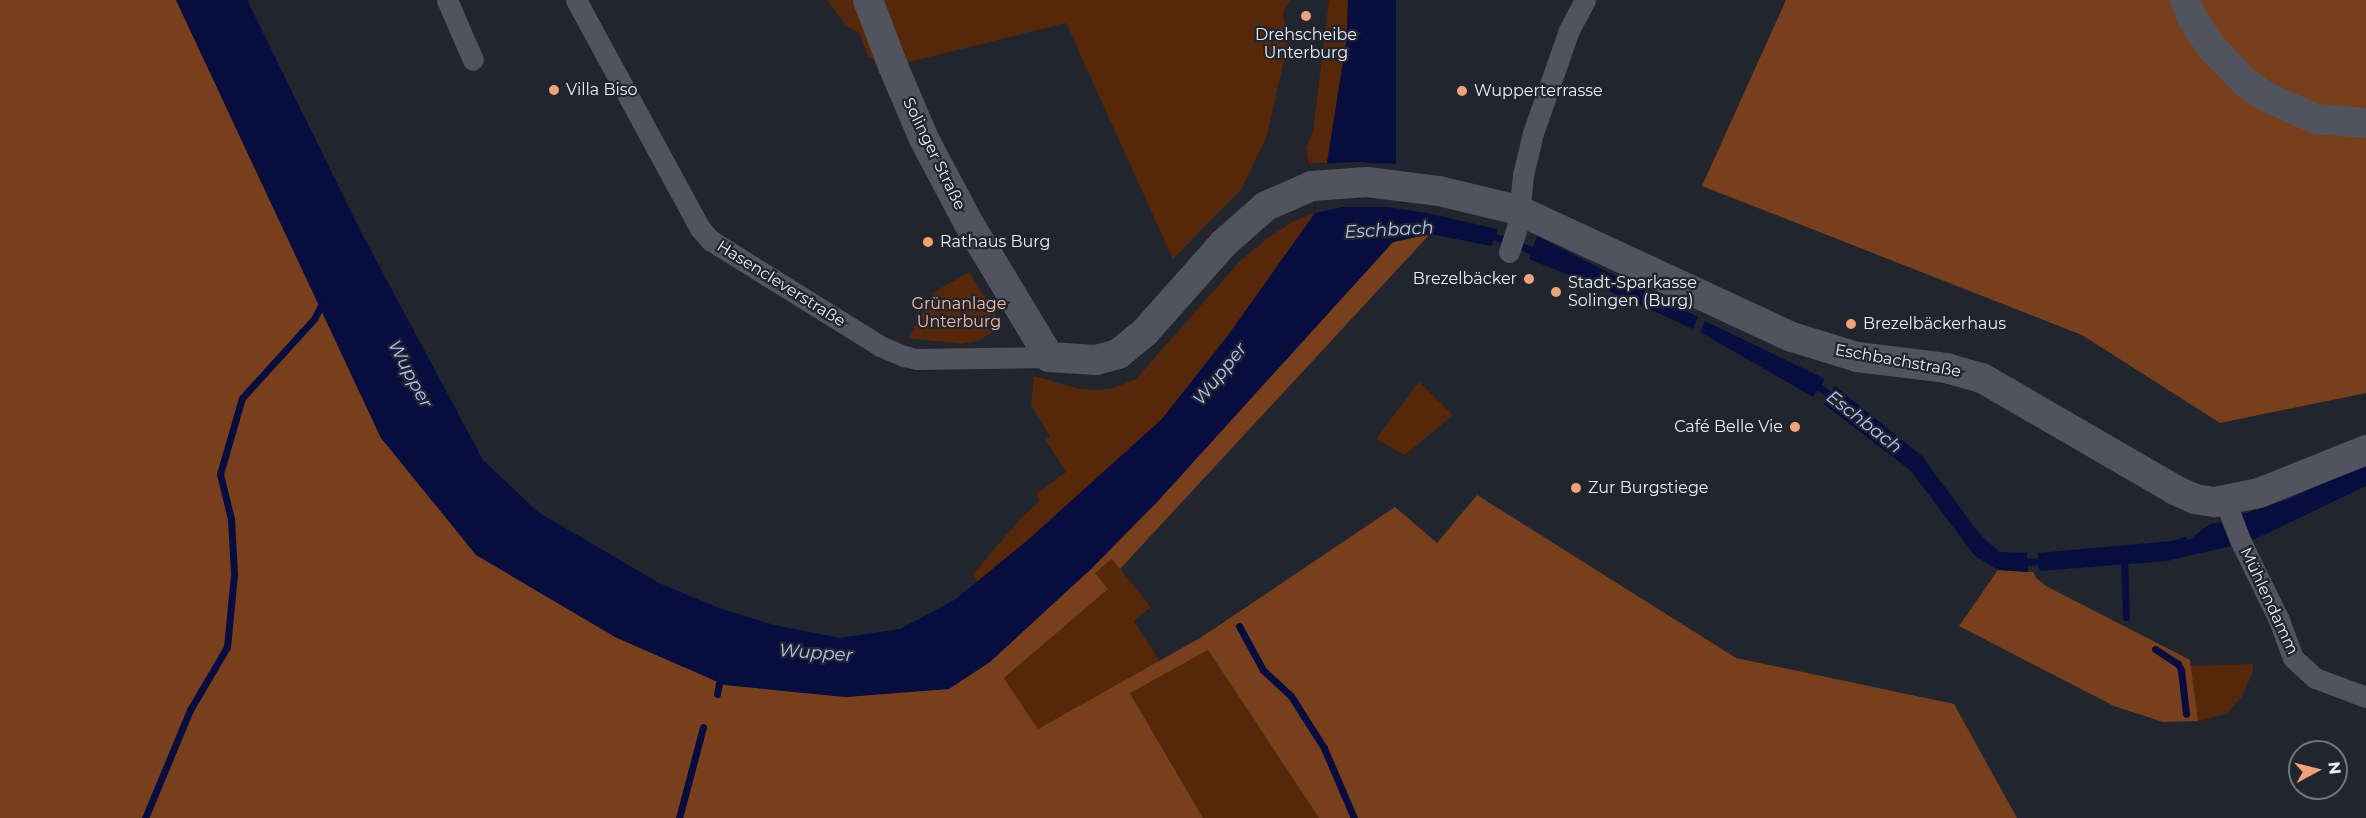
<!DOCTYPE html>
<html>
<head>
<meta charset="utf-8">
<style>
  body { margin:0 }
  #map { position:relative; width:2366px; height:818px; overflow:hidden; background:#21252e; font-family:Montserrat,sans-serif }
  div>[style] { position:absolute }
  .green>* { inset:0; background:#562709 }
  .forest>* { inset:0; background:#783f1c }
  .water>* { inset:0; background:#080d3f }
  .pier>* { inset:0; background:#21252e }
  .stream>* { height:7px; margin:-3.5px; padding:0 3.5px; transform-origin:3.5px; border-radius:3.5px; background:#080d3f }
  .street>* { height:21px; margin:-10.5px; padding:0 10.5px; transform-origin:10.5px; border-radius:10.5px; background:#51545e }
  .secondary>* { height:30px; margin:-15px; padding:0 15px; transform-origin:15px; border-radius:15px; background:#51545e }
  .dots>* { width:16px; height:16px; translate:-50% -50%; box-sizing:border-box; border:3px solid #21252e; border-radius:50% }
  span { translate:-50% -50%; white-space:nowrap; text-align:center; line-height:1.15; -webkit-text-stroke:4.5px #21252e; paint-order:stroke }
  .poi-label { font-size:16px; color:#ebedf4 }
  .left { translate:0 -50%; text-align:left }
  .right { translate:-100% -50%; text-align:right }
  .street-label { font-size:16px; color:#ebedf4 }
  .park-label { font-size:16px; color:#f3bca0 }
  .water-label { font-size:18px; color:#b2c3f6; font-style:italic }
  .north { position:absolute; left:2288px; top:740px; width:60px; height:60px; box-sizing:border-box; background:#21252e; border:2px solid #72757d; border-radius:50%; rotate:83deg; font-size:16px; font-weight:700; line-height:24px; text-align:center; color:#ebedf4 }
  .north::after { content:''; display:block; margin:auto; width:21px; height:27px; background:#f0a279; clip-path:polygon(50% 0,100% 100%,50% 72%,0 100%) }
</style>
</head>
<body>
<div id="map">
  <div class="green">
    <div style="clip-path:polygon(827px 0,1290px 0,1283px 13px,1285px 26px,1290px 33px,1267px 136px,1241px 190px,1173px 259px,1066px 23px,893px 66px,868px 57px,860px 34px,846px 25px)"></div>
    <div style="clip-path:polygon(1329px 0,1348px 0,1347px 37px,1327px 163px,1309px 164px,1306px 148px,1313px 132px)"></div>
    <div style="clip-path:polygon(1315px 213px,1229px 334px,1162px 419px,1029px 539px,977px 582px,973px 574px,1021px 518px,1040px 501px,1036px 494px,1066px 472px,1045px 439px,1050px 436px,1031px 405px,1034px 376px,1080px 389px,1096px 390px,1114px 388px,1136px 379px,1240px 261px,1268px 238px,1292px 222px)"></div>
    <div style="clip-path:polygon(969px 272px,995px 313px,997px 321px,993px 332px,978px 341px,962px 344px,908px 338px,936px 291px)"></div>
    <div style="clip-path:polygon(1419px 382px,1453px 415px,1405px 455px,1376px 439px)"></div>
    <div style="clip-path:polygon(1112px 559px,1151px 607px,1134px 621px,1160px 662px,1038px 729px,1004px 678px,1108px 589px,1095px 573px)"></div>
    <div style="clip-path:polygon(1208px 650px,1319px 818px,1203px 818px,1130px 692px)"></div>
    <div style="clip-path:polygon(2253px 664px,2253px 672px,2241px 698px,2226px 714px,2198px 721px,2189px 666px)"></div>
  </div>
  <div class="forest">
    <div style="clip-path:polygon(0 0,176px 0,381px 438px,615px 637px,725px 685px,846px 697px,949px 688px,1090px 570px,1157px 502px,1393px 242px,1430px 234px,1120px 569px,1112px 559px,1095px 573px,1108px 589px,1004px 678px,1038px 729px,1200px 638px,1395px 507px,1437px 543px,1477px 495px,1736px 658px,1954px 704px,2017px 818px,1319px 818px,1208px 650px,1130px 693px,1203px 818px,0 818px)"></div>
    <div style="clip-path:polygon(1786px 0,2366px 0,2366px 393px,2220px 423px,2082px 335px,1702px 186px)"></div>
    <div style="clip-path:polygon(1998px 570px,2033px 572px,2036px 578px,2046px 586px,2190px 660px,2198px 721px,2163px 722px,2114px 706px,1959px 626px)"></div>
  </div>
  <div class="water">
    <div style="clip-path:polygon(176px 0,247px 0,361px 232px,483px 460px,538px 512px,659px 583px,719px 608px,774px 625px,840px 638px,900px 629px,956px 599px,1029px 539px,1162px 419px,1229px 334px,1315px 213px,1309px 164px,1327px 163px,1347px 37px,1348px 0,1396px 0,1396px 168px,1390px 207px,1451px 217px,1498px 229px,1492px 246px,1430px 234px,1393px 242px,1157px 502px,1090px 570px,990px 662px,949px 689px,846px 697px,725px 685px,615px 637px,476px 555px,381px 438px)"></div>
    <div style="clip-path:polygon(1537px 236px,1627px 282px,1621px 296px,1529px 259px)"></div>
    <div style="clip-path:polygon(1636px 286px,1698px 317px,1693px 329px,1630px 300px)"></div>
    <div style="clip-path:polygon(1705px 321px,1825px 379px,1813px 397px,1700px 332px)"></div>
    <div style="clip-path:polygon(1835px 386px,1922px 456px,1978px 532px,1989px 543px,2000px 552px,2027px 553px,2028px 572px,1998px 570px,1975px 556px,1911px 471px,1824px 404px)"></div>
    <div style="clip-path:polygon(2366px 463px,2366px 486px,2251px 541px,2240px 515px,2289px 499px)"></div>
    <div style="clip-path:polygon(2221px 522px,2231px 546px,2167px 561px,2039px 571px,2038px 553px,2172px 541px,2185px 537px,2189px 540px,2210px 524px)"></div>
  </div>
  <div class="pier">
    <div style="clip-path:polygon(1356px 162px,1399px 164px,1394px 205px,1499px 226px,1501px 230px,1495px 247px,1492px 246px,1498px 229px,1422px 212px,1390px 207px,1343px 207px,1315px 213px,1309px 164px)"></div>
  </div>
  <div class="stream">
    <div style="left:1488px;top:234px;width:54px;rotate:20.4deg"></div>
    <div style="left:1615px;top:286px;width:29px;rotate:25deg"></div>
    <div style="left:1812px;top:382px;width:31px;rotate:36deg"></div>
    <div style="left:2124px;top:556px;width:61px;rotate:88.1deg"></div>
    <div style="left:2021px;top:562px;width:25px;rotate:-2deg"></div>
    <div style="left:1239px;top:626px;width:50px;rotate:61.4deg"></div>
    <div style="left:1263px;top:670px;width:38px;rotate:43deg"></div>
    <div style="left:1291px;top:696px;width:62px;rotate:57.6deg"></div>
    <div style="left:1324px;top:748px;width:76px;rotate:66.8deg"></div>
    <div style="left:2155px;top:649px;width:27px;rotate:33deg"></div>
    <div style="left:2178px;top:664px;width:7px;rotate:63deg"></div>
    <div style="left:2181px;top:670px;width:44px;rotate:83.5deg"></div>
    <div style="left:717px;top:694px;width:21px;rotate:-79deg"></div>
    <div style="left:145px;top:818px;width:117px;rotate:-67.4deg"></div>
    <div style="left:190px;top:710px;width:73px;rotate:-59.6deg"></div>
    <div style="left:227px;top:647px;width:73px;rotate:-84.5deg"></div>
    <div style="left:234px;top:574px;width:55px;rotate:-93.1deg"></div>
    <div style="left:231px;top:519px;width:46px;rotate:-103.7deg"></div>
    <div style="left:220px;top:474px;width:79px;rotate:-73.9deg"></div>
    <div style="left:242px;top:398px;width:107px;rotate:-47.7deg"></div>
    <div style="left:314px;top:319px;width:22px;rotate:-63deg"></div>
    <div style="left:679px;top:818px;width:94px;rotate:-75.2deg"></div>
  </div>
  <div class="street">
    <div style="left:447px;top:0;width:65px;rotate:66.6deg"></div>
    <div style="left:576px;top:0;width:260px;rotate:61.5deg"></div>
    <div style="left:700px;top:228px;width:16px;rotate:50deg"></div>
    <div style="left:710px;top:240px;width:200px;rotate:31.9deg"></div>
    <div style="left:880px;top:346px;width:26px;rotate:23deg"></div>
    <div style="left:904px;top:356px;width:12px;rotate:14deg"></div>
    <div style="left:916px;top:359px;width:133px;rotate:-0.9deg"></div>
    <div style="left:1509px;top:252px;width:28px;rotate:-72deg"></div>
    <div style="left:1518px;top:225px;width:50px;rotate:-84.3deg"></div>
    <div style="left:1523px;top:175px;width:43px;rotate:-76.6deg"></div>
    <div style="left:1533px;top:133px;width:109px;rotate:-70.7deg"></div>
    <div style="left:1569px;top:30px;width:34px;rotate:-62deg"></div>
    <div style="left:2225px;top:501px;width:44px;rotate:68.7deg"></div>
    <div style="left:2241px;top:542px;width:87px;rotate:64deg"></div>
    <div style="left:2279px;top:620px;width:40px;rotate:69.8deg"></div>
    <div style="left:2293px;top:658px;width:30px;rotate:42deg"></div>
    <div style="left:2315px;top:678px;width:54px;rotate:20.4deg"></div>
  </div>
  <div class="secondary">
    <div style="left:868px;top:0;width:71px;rotate:69.3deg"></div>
    <div style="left:893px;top:66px;width:79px;rotate:67deg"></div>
    <div style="left:924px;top:139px;width:94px;rotate:62.1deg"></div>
    <div style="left:968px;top:222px;width:157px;rotate:59deg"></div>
    <div style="left:1049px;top:357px;width:47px;rotate:3.7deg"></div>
    <div style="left:1096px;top:360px;width:23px;rotate:-15deg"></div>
    <div style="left:1118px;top:354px;width:35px;rotate:-39deg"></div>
    <div style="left:1145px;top:332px;width:119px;rotate:-48.4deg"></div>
    <div style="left:1224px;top:243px;width:56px;rotate:-41.4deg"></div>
    <div style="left:1266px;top:206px;width:50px;rotate:-23.5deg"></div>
    <div style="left:1312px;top:186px;width:55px;rotate:-4.2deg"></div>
    <div style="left:1367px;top:182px;width:73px;rotate:7.1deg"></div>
    <div style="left:1439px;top:191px;width:81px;rotate:13.5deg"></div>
    <div style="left:1518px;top:210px;width:302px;rotate:24.9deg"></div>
    <div style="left:1792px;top:337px;width:68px;rotate:17.1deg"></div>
    <div style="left:1857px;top:357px;width:90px;rotate:7deg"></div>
    <div style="left:1946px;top:368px;width:37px;rotate:16deg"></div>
    <div style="left:1982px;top:378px;width:223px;rotate:30.1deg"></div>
    <div style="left:2175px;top:490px;width:22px;rotate:24deg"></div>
    <div style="left:2195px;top:499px;width:20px;rotate:9deg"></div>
    <div style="left:2215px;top:502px;width:45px;rotate:-11.6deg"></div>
    <div style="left:2259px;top:493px;width:115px;rotate:-21.9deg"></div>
    <div style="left:2185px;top:0;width:17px;rotate:69deg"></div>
    <div style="left:2191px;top:16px;width:37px;rotate:57deg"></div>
    <div style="left:2211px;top:47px;width:49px;rotate:45.8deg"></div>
    <div style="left:2245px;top:82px;width:22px;rotate:36deg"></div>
    <div style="left:2263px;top:95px;width:57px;rotate:24.8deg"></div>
    <div style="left:2315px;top:119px;width:51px;rotate:4.5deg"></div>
  </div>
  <div class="dots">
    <div style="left:1306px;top:16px;background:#f0a279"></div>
    <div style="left:554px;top:90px;background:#f0a279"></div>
    <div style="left:1462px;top:91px;background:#f0a279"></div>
    <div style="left:928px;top:242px;background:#f0a279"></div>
    <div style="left:1529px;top:279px;background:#f0a279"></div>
    <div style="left:1556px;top:292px;background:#f0a279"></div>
    <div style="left:1851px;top:324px;background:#f0a279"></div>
    <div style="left:1795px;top:427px;background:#f0a279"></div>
    <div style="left:1576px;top:488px;background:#f0a279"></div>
  </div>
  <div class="poi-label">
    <span style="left:1306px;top:44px">Drehscheibe<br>Unterburg</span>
    <span class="left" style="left:566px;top:90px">Villa Biso</span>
    <span class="left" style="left:1474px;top:91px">Wupperterrasse</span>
    <span class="left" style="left:940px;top:242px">Rathaus Burg</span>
    <span class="right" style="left:1517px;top:279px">Brezelbäcker</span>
    <span class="left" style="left:1568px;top:292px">Stadt-Sparkasse<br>Solingen (Burg)</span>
    <span class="left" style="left:1863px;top:324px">Brezelbäckerhaus</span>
    <span class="right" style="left:1783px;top:427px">Café Belle Vie</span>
    <span class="left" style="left:1588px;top:488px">Zur Burgstiege</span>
  </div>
  <div class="street-label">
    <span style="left:934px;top:154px;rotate:64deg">Solinger Straße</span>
    <span style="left:781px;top:284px;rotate:32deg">Hasencleverstraße</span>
    <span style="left:1898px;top:361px;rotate:10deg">Eschbachstraße</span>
    <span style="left:2269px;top:601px;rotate:65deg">Mühlendamm</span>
  </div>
  <div class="park-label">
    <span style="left:959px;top:313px">Grünanlage<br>Unterburg</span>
  </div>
  <div class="water-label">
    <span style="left:1389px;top:230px;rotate:-3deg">Eschbach</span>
    <span style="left:410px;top:374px;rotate:62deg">Wupper</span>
    <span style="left:1220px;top:374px;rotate:-51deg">Wupper</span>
    <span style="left:1864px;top:422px;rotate:38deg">Eschbach</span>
    <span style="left:816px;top:653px;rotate:4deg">Wupper</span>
  </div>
  <div class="north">N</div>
</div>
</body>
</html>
